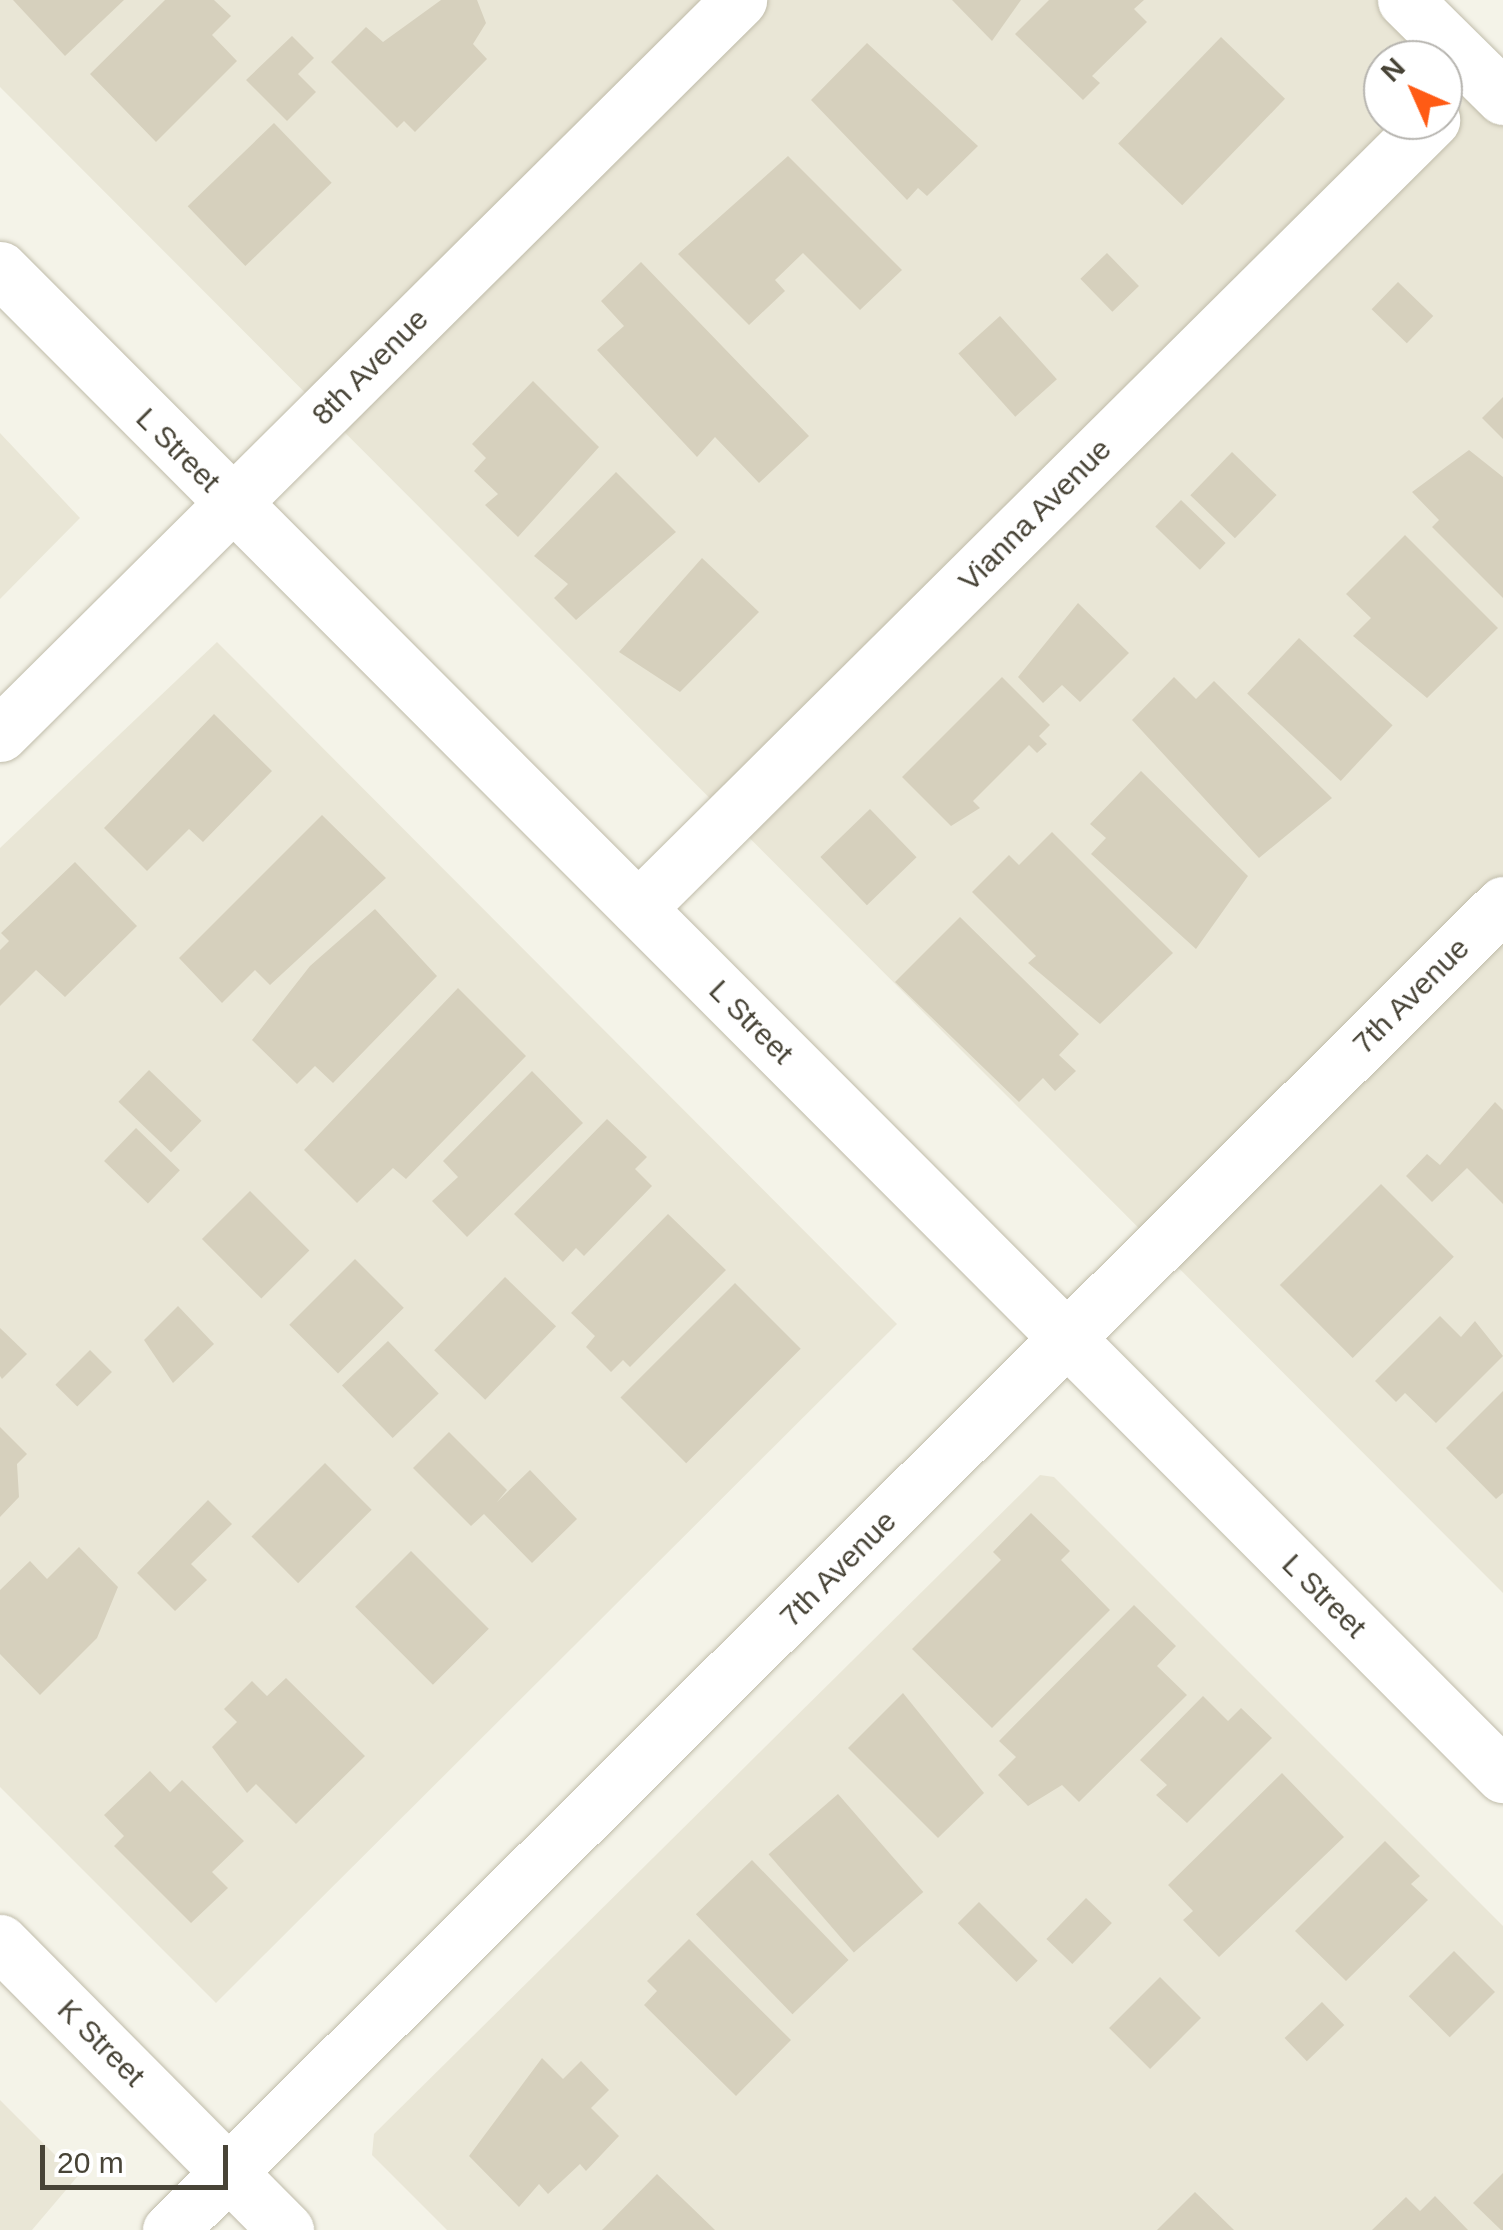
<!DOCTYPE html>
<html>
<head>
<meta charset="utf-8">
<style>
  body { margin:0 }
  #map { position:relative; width:1503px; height:2230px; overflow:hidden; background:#f4f3e8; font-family:Helvetica,sans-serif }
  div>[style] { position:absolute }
  .residential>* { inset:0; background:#e9e6d6 }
  .building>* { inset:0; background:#d6d0bd; transform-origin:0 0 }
  .roads { filter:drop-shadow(0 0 2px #c0bcaa) drop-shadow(0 0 2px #c0bcaa) }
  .street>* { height:55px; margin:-27.5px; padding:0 27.5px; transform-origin:27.5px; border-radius:27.5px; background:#fff }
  span { translate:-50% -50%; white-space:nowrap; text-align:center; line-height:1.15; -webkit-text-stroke:9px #fff; paint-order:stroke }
  .street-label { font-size:30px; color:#484437 }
  .north { position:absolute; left:1363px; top:40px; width:100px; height:100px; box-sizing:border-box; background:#fff; border:2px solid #b6b4af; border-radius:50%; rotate:315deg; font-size:28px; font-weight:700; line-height:40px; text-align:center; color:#484437 }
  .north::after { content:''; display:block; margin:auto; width:35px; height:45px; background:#ff5b15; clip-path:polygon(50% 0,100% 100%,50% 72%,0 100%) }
  .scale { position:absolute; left:40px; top:2145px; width:188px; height:45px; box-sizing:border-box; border:5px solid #484437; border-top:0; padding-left:12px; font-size:30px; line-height:35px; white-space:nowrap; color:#484437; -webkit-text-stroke:8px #fff; paint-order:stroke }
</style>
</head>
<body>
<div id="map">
  <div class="residential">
    <div style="clip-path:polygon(evenodd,0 0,1389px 0,1503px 117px,1503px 1593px,0 87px,0 0,1383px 60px,1443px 60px,1443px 120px,1383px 120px,1383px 60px)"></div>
    <div style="clip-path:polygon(0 433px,80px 518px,0 599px)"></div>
    <div style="clip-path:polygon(217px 642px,897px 1324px,216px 2003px,0 1787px,0 848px)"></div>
    <div style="clip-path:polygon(1040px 1475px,1054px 1477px,1503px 1926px,1503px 2230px,447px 2230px,372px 2155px,374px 2134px)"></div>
    <div style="clip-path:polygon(0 2100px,77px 2177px,32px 2230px,0 2230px)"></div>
  </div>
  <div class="building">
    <div style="clip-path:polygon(13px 0,124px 0,65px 56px)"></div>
    <div style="clip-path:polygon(165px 0,214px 0,231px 16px,212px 35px,237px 61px,156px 142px,90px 74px)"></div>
    <div style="clip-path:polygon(441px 0,477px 0,486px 23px,473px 44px,487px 59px,415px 132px,404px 121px,397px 128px,331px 62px,366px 27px,383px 42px)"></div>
    <div style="clip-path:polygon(952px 0,1021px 0,992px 41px)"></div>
    <div style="clip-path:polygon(1049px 0,1144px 0,1134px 9px,1147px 22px,1092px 76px,1100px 83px,1083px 100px,1015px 34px)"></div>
    <div style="clip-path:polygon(292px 36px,314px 58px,298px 74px,316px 92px,287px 121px,246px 80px)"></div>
    <div style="left:1221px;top:37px;width:89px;height:148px;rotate:44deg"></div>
    <div style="clip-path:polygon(867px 43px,978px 146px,927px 196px,918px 188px,907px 200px,811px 100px)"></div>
    <div style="left:274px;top:123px;width:83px;height:120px;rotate:46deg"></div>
    <div style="clip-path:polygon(788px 156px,902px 270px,860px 310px,803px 253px,775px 280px,785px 291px,749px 325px,678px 254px)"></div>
    <div style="left:1107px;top:253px;width:46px;height:37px;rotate:46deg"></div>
    <div style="clip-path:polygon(641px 262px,809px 436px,759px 483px,715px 437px,697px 457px,597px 350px,624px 326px,601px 301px)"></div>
    <div style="left:1398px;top:282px;width:49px;height:38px;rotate:44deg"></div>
    <div style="left:1000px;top:316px;width:85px;height:56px;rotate:48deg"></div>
    <div style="clip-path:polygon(533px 381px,599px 447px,518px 537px,485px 505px,498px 494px,474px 471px,486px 458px,472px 444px)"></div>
    <div style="clip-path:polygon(1503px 397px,1503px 439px,1482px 418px)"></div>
    <div style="clip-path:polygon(1469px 450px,1503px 477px,1503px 598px,1432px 527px,1439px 520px,1412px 492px)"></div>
    <div style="left:1232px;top:452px;width:62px;height:60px;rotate:44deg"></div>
    <div style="clip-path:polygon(616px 472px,676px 532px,576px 620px,554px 598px,568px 584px,534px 556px)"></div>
    <div style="left:1181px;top:500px;width:62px;height:37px;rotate:44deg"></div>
    <div style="clip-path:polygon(1405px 535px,1498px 628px,1427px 698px,1353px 636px,1371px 618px,1346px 594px)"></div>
    <div style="clip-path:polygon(702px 558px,759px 612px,680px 692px,619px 652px)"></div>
    <div style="clip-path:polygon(1078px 603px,1129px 653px,1080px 702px,1062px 685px,1043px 703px,1018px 677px)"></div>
    <div style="left:1299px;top:638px;width:128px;height:76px;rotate:43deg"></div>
    <div style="clip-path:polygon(1002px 677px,1050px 725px,1039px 736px,1047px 744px,1037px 753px,1029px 745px,973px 801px,980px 808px,951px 826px,902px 777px)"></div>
    <div style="clip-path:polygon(1174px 677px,1196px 699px,1214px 681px,1332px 798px,1259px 858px,1132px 720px)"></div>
    <div style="clip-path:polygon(214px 714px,272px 771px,203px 842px,189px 829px,147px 871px,104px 828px)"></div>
    <div style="clip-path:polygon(1141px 771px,1248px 876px,1196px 949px,1091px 854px,1106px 838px,1090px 824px)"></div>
    <div style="left:870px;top:809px;width:67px;height:69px;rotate:46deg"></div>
    <div style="clip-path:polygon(322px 815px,386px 878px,270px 985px,255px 970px,222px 1003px,179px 958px)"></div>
    <div style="clip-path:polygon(1052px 832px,1173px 953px,1100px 1024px,1028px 963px,1036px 956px,972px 892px,1009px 855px,1019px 865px)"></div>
    <div style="clip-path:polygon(75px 862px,137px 926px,65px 997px,36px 970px,0 1006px,0 950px,9px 941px,1px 933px)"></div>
    <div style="clip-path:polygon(375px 909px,437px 976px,333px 1083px,315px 1066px,297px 1084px,252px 1040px,310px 966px)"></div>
    <div style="clip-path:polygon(960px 917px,1079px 1034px,1059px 1055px,1076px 1071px,1055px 1091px,1043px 1078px,1019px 1102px,895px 982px)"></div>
    <div style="clip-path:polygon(458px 988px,526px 1056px,406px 1179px,393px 1168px,357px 1203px,304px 1150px)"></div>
    <div style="left:149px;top:1070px;width:73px;height:44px;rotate:44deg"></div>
    <div style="clip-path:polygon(532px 1071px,583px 1123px,467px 1237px,432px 1201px,458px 1177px,443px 1161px)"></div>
    <div style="clip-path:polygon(1495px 1102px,1503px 1110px,1503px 1204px,1467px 1168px,1432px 1202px,1406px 1176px,1427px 1154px,1440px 1165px)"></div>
    <div style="clip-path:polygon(607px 1119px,647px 1157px,635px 1169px,652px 1186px,584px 1256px,576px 1248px,563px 1262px,514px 1214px)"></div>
    <div style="left:136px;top:1128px;width:61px;height:46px;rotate:44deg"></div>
    <div style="left:1381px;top:1184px;width:103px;height:143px;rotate:45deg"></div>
    <div style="left:250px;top:1191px;width:84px;height:68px;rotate:45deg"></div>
    <div style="clip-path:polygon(668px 1214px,726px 1270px,630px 1367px,623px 1360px,611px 1372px,586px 1347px,595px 1336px,571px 1313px)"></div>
    <div style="left:355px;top:1259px;width:69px;height:93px;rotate:45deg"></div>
    <div style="left:505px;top:1277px;width:71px;height:102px;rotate:44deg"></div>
    <div style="left:735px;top:1283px;width:93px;height:162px;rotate:45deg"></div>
    <div style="clip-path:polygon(178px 1306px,214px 1344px,173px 1383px,144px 1340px)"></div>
    <div style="clip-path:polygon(1440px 1316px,1461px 1337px,1475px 1321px,1503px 1356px,1436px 1423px,1405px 1393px,1396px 1402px,1375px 1381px)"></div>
    <div style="clip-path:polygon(0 1328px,27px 1354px,2px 1379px,0 1376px)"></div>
    <div style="left:388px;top:1341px;width:73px;height:64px;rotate:46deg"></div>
    <div style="left:90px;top:1350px;width:31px;height:49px;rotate:45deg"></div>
    <div style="clip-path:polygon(1503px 1391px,1503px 1493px,1496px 1499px,1446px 1448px)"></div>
    <div style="clip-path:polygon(0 1427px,27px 1454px,17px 1464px,19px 1497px,0 1517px)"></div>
    <div style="clip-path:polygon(449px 1432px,507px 1490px,497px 1502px,530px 1470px,577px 1519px,532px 1563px,484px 1514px,471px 1526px,413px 1468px)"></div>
    <div style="left:325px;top:1463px;width:66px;height:104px;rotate:45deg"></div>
    <div style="clip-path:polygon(208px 1500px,232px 1524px,191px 1564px,207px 1580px,175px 1611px,137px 1573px)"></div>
    <div style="clip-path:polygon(1031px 1513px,1070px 1551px,1061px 1560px,1110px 1610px,992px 1728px,912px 1649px,1001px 1560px,993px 1552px)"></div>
    <div style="clip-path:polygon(79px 1547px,118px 1587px,97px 1638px,40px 1695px,0 1654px,0 1590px,30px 1561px,47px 1579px)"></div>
    <div style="left:411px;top:1551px;width:110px;height:79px;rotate:45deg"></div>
    <div style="clip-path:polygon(1134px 1605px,1176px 1646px,1157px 1666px,1187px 1695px,1079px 1802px,1062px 1785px,1028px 1806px,998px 1775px,1016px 1757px,999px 1741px)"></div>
    <div style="clip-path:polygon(286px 1678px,365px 1756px,296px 1824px,256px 1784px,247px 1793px,212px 1747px,237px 1722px,224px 1709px,252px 1681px,267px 1696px)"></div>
    <div style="clip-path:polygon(903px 1693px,984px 1793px,938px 1838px,848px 1748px)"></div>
    <div style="clip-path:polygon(1203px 1696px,1228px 1721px,1241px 1708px,1272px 1738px,1187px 1823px,1156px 1795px,1167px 1785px,1140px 1760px)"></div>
    <div style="clip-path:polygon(150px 1771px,170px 1792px,182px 1780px,244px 1841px,212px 1872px,228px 1888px,191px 1923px,114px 1846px,124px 1836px,104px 1815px)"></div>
    <div style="clip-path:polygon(1282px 1773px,1344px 1837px,1219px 1957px,1183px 1920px,1193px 1911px,1168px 1885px)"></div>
    <div style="left:838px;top:1794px;width:130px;height:92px;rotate:49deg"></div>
    <div style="clip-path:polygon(1385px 1841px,1420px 1876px,1411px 1884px,1428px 1900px,1346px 1981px,1295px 1931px)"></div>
    <div style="left:752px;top:1860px;width:139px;height:78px;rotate:46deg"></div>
    <div style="left:1086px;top:1898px;width:36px;height:57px;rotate:44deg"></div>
    <div style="left:979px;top:1902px;width:83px;height:30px;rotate:45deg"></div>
    <div style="clip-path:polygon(689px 1939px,791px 2040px,736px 2096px,644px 2005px,657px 1991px,647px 1981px)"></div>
    <div style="left:1454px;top:1951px;width:58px;height:64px;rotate:45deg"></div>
    <div style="left:1160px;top:1977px;width:58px;height:72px;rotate:45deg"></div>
    <div style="left:1322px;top:2002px;width:32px;height:52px;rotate:46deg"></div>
    <div style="clip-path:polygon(542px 2058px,563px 2079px,581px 2061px,609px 2090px,591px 2108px,619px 2136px,586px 2171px,580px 2164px,548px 2194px,539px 2184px,519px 2207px,469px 2156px)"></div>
    <div style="clip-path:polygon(1503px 2173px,1503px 2230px,1501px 2230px,1473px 2203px)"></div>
    <div style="clip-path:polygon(657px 2174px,715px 2230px,602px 2230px)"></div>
    <div style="clip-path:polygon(1195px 2192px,1234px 2230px,1157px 2230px)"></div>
    <div style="clip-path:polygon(1435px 2196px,1468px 2230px,1372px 2230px,1406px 2197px,1420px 2211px)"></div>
  </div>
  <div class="roads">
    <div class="street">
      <div style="left:1405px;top:0;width:138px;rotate:44.7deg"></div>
      <div style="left:0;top:269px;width:2128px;rotate:45.06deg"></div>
      <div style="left:0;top:734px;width:1042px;rotate:-44.81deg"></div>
      <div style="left:638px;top:908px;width:1119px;rotate:-44.78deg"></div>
      <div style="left:0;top:1942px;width:406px;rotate:45.2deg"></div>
      <div style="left:170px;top:2230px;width:1880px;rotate:-44.85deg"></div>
    </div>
  </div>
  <div class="street-label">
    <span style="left:370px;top:367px;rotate:-45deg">8th Avenue</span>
    <span style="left:178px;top:450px;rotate:45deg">L Street</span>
    <span style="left:1035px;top:515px;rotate:-45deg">Vianna Avenue</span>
    <span style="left:1411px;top:996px;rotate:-45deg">7th Avenue</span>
    <span style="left:751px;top:1022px;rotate:45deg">L Street</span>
    <span style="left:838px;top:1569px;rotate:-45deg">7th Avenue</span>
    <span style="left:1324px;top:1596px;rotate:45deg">L Street</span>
    <span style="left:101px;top:2043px;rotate:45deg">K Street</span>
  </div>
  <div class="north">N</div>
  <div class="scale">20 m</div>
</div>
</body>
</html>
